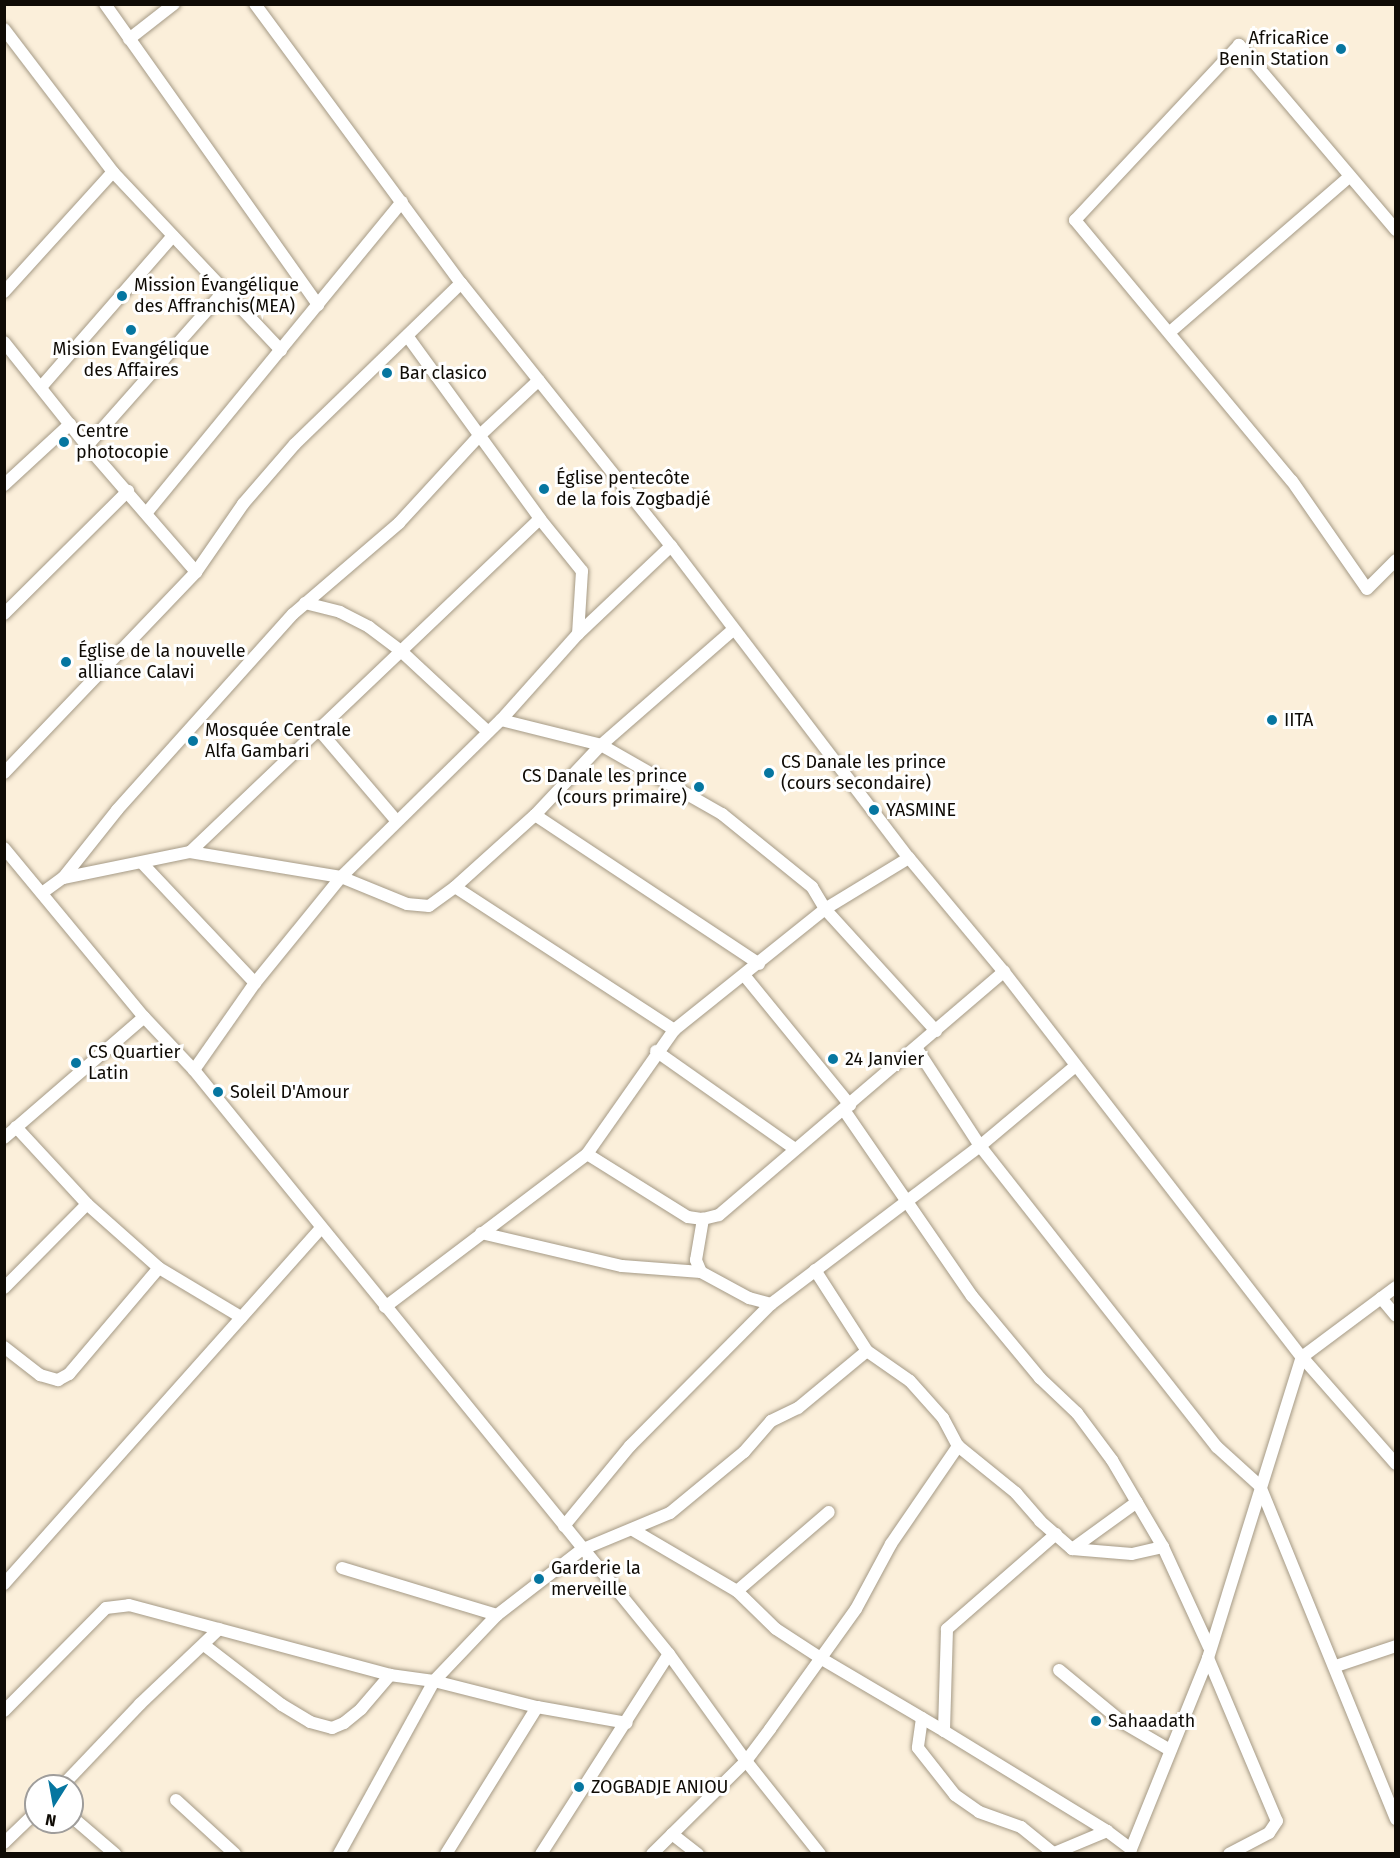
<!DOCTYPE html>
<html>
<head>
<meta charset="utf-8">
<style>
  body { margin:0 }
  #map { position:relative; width:1400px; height:1858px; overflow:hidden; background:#fbefda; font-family:"Fira Sans",sans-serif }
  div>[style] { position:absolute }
  .roads { filter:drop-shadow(0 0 2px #a59a86) drop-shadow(0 0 2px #a59a86) }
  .minor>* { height:12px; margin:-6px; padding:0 6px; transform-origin:6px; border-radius:6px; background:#fff }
  .dots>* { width:16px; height:16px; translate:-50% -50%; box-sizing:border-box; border:3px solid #fff; border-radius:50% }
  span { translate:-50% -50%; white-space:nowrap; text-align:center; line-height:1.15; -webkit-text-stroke:6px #fff; paint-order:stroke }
  .poi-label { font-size:18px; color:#0f0b05 }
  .right { translate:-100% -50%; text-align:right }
  .left { translate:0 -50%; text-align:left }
  .frame { position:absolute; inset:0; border:6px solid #0f0b05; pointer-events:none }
  .north { position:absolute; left:24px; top:1774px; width:60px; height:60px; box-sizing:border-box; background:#fff; border:2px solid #9f9d9b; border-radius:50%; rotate:191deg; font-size:16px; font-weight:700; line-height:24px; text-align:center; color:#0f0b05 }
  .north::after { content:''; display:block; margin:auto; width:21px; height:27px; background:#0676a0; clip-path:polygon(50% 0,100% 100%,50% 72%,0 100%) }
</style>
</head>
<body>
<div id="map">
  <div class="roads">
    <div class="minor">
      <div style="left:105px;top:4px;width:369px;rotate:54.7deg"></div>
      <div style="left:255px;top:4px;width:347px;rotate:53.6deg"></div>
      <div style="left:461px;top:283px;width:337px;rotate:51.4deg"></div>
      <div style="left:671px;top:546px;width:392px;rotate:52.7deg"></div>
      <div style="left:909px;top:858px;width:148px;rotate:50.2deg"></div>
      <div style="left:1004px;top:972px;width:487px;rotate:52.3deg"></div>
      <div style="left:1302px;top:1357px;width:142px;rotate:48.7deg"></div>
      <div style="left:4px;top:29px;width:180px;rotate:52.7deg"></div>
      <div style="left:113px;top:172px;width:245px;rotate:46.7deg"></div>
      <div style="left:129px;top:39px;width:57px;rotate:-37.9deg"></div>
      <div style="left:1396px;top:230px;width:243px;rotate:-130.3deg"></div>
      <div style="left:1239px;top:45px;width:240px;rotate:133.1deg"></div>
      <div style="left:1075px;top:220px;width:339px;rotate:50.3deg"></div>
      <div style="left:1292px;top:481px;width:131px;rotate:55.2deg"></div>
      <div style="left:1367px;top:589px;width:41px;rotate:-45deg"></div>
      <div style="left:4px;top:292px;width:162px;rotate:-47.8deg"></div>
      <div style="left:1170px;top:332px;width:238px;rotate:-40.9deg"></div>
      <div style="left:408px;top:337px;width:225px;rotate:54deg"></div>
      <div style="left:540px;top:519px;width:67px;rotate:51.1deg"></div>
      <div style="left:582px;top:571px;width:63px;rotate:93.6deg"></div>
      <div style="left:4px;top:342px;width:133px;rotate:51.4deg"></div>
      <div style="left:87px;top:446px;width:167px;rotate:49.1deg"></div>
      <div style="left:42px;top:386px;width:199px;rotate:-48.9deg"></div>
      <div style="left:87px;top:446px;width:207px;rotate:-48.5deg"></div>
      <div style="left:4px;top:485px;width:90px;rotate:-42.7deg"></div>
      <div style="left:148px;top:511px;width:400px;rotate:-50.6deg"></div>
      <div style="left:305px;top:603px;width:36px;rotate:14deg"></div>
      <div style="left:340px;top:612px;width:33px;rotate:27deg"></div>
      <div style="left:369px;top:627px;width:40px;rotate:37deg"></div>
      <div style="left:401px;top:651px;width:117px;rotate:42.9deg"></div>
      <div style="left:4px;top:614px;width:175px;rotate:-44.8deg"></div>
      <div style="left:501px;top:720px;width:103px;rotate:14deg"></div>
      <div style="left:601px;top:745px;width:139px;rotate:29.7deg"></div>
      <div style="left:722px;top:814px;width:116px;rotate:39deg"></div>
      <div style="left:812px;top:887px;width:26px;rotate:59deg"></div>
      <div style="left:825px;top:909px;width:165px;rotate:47.7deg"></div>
      <div style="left:319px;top:730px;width:118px;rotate:49.5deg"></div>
      <div style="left:4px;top:773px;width:278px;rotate:-46.3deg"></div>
      <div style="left:196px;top:572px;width:83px;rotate:-55.3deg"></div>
      <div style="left:243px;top:504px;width:79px;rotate:-49.1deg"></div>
      <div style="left:295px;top:444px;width:231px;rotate:-44.1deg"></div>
      <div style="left:535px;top:815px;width:269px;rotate:33.6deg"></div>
      <div style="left:4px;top:848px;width:219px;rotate:50.4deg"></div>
      <div style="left:144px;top:1017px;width:73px;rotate:46.7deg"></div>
      <div style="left:194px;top:1070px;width:753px;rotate:50.88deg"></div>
      <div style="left:669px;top:1654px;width:132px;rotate:54.3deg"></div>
      <div style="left:746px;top:1761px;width:119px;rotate:51.5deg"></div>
      <div style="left:190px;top:852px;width:483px;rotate:-43.6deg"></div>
      <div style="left:142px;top:863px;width:165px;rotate:46.7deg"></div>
      <div style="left:63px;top:878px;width:87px;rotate:-51.5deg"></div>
      <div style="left:117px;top:810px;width:263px;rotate:-48.1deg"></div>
      <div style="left:293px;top:614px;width:140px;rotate:-40.6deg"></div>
      <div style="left:399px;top:523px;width:117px;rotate:-47.4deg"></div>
      <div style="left:478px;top:437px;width:83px;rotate:-43.1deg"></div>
      <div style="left:455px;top:887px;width:262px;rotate:33.1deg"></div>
      <div style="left:42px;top:893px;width:26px;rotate:-36deg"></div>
      <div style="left:63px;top:878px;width:130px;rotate:-11.6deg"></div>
      <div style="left:190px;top:852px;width:153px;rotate:9.4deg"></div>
      <div style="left:341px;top:877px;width:71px;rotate:22.2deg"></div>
      <div style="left:407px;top:904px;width:22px;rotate:5deg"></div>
      <div style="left:429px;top:906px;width:32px;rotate:-36deg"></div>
      <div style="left:455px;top:887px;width:108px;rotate:-42deg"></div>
      <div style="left:535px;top:815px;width:96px;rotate:-46.7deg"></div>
      <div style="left:601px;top:745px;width:176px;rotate:-41.1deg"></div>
      <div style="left:744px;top:975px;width:168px;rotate:50.8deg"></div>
      <div style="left:917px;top:1049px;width:116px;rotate:57deg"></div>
      <div style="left:980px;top:1146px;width:383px;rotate:51.8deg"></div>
      <div style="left:1217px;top:1447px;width:58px;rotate:42.2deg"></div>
      <div style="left:1260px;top:1486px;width:360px;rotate:67.8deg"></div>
      <div style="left:656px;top:1051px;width:170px;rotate:35.2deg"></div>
      <div style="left:194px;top:1070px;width:106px;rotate:-55deg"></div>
      <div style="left:255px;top:983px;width:136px;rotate:-50.9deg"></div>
      <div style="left:341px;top:877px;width:224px;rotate:-44.5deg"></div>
      <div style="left:501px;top:720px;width:115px;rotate:-48.2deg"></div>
      <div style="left:578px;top:634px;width:128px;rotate:-43.4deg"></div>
      <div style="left:844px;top:1110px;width:226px;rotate:55.5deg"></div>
      <div style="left:972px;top:1296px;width:107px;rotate:50.3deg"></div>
      <div style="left:1040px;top:1378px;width:51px;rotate:43.4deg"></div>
      <div style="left:1077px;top:1413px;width:59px;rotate:53.3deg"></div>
      <div style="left:1112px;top:1460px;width:101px;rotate:59.6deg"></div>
      <div style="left:1163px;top:1547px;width:110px;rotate:65.3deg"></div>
      <div style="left:16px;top:1127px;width:105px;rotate:47.3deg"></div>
      <div style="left:87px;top:1204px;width:96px;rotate:41.6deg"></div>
      <div style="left:159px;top:1268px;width:96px;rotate:30.9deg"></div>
      <div style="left:4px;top:1138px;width:185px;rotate:-40.8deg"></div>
      <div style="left:587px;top:1154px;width:119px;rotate:32deg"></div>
      <div style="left:688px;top:1217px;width:15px;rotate:8deg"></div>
      <div style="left:703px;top:1219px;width:16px;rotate:-14deg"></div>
      <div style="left:719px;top:1215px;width:375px;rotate:-40.5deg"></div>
      <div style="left:481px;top:1233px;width:145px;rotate:13.2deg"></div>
      <div style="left:622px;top:1266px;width:79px;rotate:4.3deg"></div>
      <div style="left:701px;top:1272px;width:55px;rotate:28.4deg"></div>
      <div style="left:749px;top:1298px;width:23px;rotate:15deg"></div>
      <div style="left:815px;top:1270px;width:96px;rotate:57.3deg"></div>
      <div style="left:867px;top:1351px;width:52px;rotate:34.9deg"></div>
      <div style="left:910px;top:1381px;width:50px;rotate:48.3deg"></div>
      <div style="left:943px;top:1418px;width:32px;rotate:62deg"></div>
      <div style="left:958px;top:1446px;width:75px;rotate:39deg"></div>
      <div style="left:1016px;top:1493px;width:37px;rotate:49deg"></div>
      <div style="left:1040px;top:1521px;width:43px;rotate:41.2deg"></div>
      <div style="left:1072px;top:1549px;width:60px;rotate:4.8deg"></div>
      <div style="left:1132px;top:1554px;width:32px;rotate:-13deg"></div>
      <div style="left:701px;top:1272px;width:13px;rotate:-113deg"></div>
      <div style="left:696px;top:1260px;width:42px;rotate:-80.3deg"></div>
      <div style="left:4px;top:1288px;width:118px;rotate:-45.3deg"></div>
      <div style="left:1381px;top:1298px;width:23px;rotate:50deg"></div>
      <div style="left:385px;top:1307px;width:253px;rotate:-37.1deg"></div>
      <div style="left:587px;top:1154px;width:151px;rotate:-54.9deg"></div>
      <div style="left:674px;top:1030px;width:193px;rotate:-38.7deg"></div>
      <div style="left:825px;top:909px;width:98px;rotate:-31.3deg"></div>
      <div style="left:4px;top:1347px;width:46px;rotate:37.9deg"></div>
      <div style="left:40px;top:1375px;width:19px;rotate:16deg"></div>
      <div style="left:58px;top:1380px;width:13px;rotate:-29deg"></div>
      <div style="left:69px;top:1374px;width:139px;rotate:-49.7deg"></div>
      <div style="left:564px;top:1526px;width:104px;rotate:-50.5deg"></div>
      <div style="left:630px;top:1446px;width:200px;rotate:-45.2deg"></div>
      <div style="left:771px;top:1304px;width:262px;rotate:-37.1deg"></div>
      <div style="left:980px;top:1146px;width:123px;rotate:-40deg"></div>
      <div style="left:633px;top:1530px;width:121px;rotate:30.4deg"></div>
      <div style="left:737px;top:1591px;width:54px;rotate:44.3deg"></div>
      <div style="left:776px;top:1629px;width:55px;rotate:33.1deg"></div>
      <div style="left:822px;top:1659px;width:142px;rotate:30.5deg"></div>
      <div style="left:1056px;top:1534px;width:145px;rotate:138.9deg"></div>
      <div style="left:947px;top:1629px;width:102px;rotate:91.7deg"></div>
      <div style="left:944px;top:1731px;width:191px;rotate:31.5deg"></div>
      <div style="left:1072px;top:1549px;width:80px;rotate:-35.9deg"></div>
      <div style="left:342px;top:1568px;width:162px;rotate:16.9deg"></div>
      <div style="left:4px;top:1584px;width:477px;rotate:-48.3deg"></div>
      <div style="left:737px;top:1591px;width:121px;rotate:-40.7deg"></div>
      <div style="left:204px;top:1645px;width:98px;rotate:37.6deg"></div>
      <div style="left:282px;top:1705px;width:33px;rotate:31deg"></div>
      <div style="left:310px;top:1722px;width:23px;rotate:15deg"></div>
      <div style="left:332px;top:1728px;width:13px;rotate:-23deg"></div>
      <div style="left:344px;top:1723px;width:22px;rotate:-39deg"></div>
      <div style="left:361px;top:1709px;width:45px;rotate:-49.5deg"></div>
      <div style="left:1208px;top:1658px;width:177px;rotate:67.1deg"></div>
      <div style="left:1277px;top:1821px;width:14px;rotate:124deg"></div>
      <div style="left:1269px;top:1833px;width:45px;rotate:152.3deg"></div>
      <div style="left:1336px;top:1666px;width:63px;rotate:-18.4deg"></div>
      <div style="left:1059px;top:1670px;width:82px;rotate:39.5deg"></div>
      <div style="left:1122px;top:1722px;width:56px;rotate:30.3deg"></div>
      <div style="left:4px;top:1711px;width:145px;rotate:-45.3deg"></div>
      <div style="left:106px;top:1608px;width:23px;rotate:-7deg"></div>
      <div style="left:129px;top:1605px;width:270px;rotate:15deg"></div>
      <div style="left:390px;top:1675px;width:44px;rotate:7.8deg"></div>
      <div style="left:434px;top:1681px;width:91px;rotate:-46.3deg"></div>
      <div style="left:497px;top:1615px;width:106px;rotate:-37.7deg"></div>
      <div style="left:581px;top:1550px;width:96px;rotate:-22.6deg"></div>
      <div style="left:670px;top:1513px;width:96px;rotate:-39.5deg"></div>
      <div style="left:744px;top:1452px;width:41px;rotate:-48.9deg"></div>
      <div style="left:771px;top:1421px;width:30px;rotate:-26deg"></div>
      <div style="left:798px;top:1408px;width:89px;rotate:-39.6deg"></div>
      <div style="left:922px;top:1718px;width:30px;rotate:98deg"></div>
      <div style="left:918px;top:1748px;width:60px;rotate:51.8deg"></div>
      <div style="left:955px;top:1795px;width:29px;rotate:35deg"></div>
      <div style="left:979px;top:1812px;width:45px;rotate:19.7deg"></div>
      <div style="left:1021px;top:1827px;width:40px;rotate:39deg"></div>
      <div style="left:62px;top:1786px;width:113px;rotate:-46.4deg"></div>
      <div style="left:140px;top:1704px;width:109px;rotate:-43.5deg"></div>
      <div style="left:176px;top:1800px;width:80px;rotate:42.5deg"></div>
      <div style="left:72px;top:1817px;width:57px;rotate:40.7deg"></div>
      <div style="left:672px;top:1834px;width:33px;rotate:38deg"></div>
      <div style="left:4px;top:1843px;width:45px;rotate:-44.1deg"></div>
      <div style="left:339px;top:1854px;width:197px;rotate:-61.2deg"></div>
      <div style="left:434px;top:1681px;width:106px;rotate:14.2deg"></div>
      <div style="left:537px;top:1707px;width:91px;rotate:10.1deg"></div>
      <div style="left:446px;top:1854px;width:173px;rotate:-58.2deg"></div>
      <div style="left:541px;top:1854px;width:237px;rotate:-57.4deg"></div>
      <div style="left:652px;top:1854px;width:132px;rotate:-44.7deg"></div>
      <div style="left:746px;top:1761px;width:40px;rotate:-53deg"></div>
      <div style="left:770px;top:1729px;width:148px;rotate:-54.4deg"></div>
      <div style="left:856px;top:1609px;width:74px;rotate:-61.7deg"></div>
      <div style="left:891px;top:1544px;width:119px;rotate:-55.6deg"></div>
      <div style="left:1052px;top:1854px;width:60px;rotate:-22.7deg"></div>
      <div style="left:1107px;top:1831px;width:30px;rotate:37deg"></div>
      <div style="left:1131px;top:1849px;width:206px;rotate:-68deg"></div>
      <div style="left:1208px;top:1658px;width:315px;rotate:-72.7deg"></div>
      <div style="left:1302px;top:1357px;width:117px;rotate:-36.7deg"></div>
    </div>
  </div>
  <div class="dots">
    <div style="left:1341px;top:49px;background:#0676a0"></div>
    <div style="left:122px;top:296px;background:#0676a0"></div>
    <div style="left:131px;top:330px;background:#0676a0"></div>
    <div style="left:387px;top:373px;background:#0676a0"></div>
    <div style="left:64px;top:442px;background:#0676a0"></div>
    <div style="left:544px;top:489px;background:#0676a0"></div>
    <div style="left:66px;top:662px;background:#0676a0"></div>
    <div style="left:1272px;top:720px;background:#0676a0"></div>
    <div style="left:193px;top:741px;background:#0676a0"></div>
    <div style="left:769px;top:773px;background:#0676a0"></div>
    <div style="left:699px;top:787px;background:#0676a0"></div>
    <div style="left:874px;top:810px;background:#0676a0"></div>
    <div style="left:833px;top:1059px;background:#0676a0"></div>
    <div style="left:76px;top:1063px;background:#0676a0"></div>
    <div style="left:218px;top:1092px;background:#0676a0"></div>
    <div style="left:539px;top:1579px;background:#0676a0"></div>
    <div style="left:1096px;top:1721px;background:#0676a0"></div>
    <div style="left:579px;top:1787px;background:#0676a0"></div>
  </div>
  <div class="poi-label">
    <span class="right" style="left:1329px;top:49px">AfricaRice<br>Benin Station</span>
    <span class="left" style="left:134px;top:296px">Mission Évangélique<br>des Affranchis(MEA)</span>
    <span style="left:131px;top:360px">Mision Evangélique<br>des Affaires</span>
    <span class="left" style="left:399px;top:373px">Bar clasico</span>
    <span class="left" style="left:76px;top:442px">Centre<br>photocopie</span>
    <span class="left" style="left:556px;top:489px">Église pentecôte<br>de la fois Zogbadjé</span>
    <span class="left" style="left:78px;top:662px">Église de la nouvelle<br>alliance Calavi</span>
    <span class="left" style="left:1284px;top:720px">IITA</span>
    <span class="left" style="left:205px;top:741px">Mosquée Centrale<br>Alfa Gambari</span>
    <span class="left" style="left:781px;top:773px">CS Danale les prince<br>(cours secondaire)</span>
    <span class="right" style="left:687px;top:787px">CS Danale les prince<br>(cours primaire)</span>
    <span class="left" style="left:886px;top:810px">YASMINE</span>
    <span class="left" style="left:88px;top:1063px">CS Quartier<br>Latin</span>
    <span class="left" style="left:845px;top:1059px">24 Janvier</span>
    <span class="left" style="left:230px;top:1092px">Soleil D'Amour</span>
    <span class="left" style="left:551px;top:1579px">Garderie la<br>merveille</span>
    <span class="left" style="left:1108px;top:1721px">Sahaadath</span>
    <span class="left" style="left:591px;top:1787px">ZOGBADJE ANIOU</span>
  </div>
  <div class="frame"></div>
  <div class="north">N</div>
</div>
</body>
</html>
